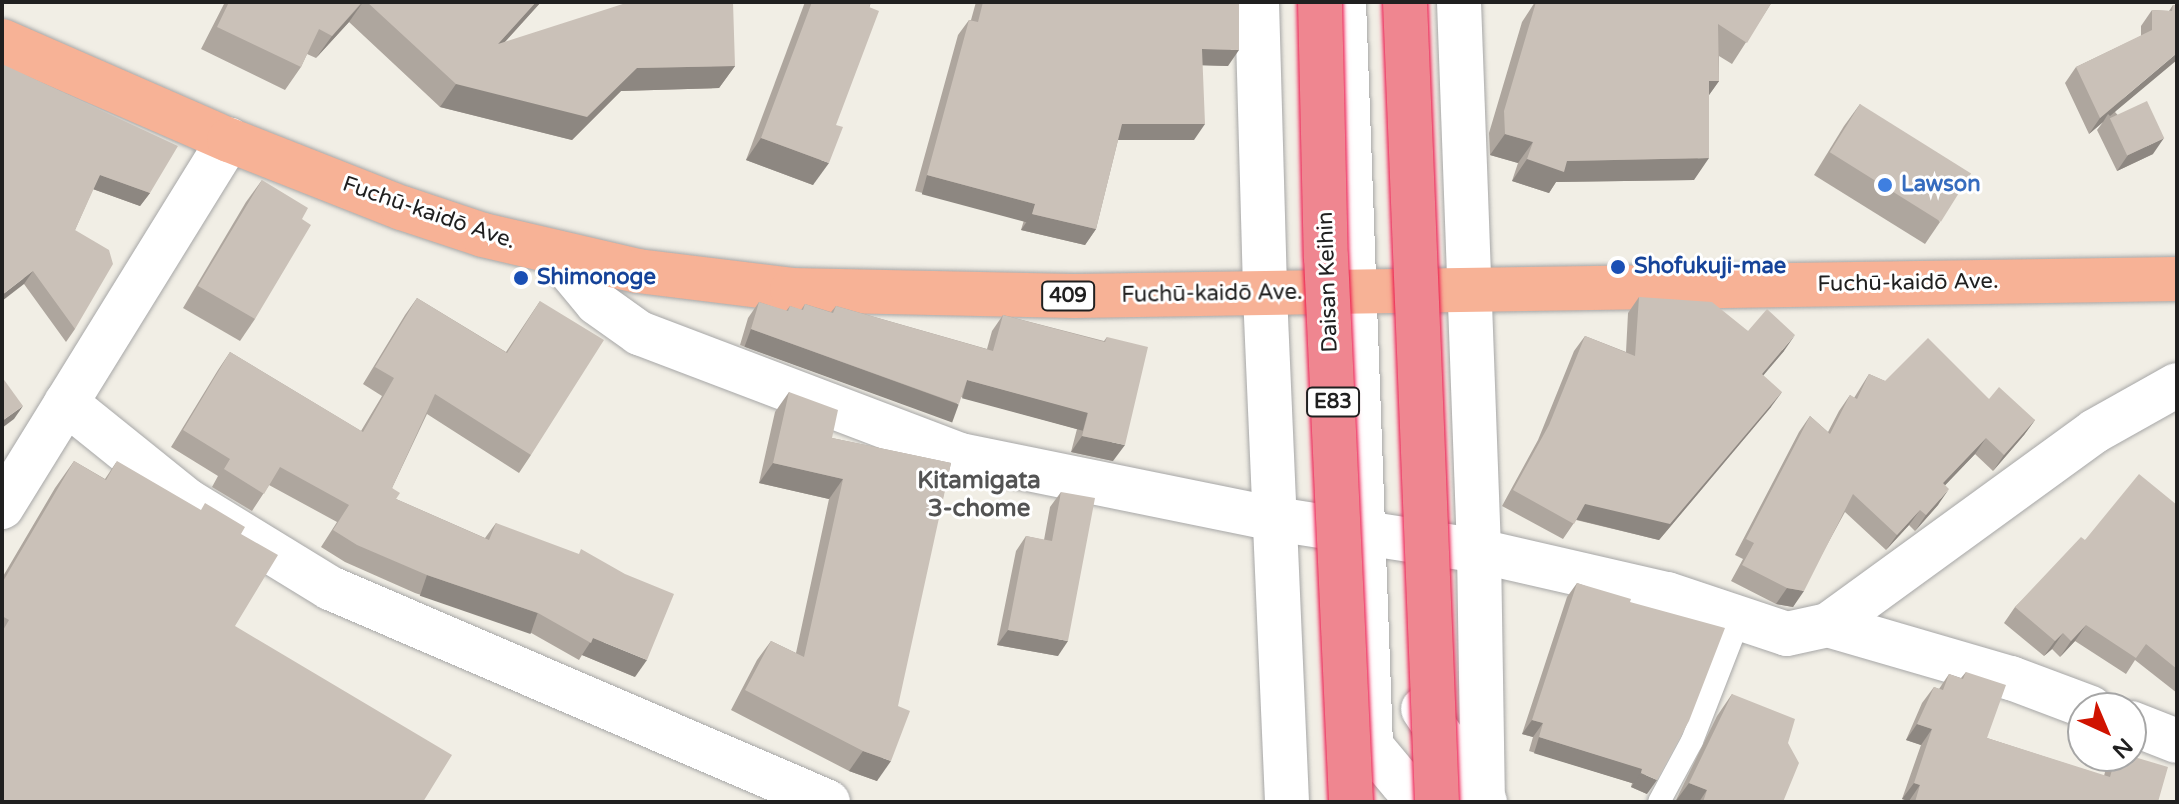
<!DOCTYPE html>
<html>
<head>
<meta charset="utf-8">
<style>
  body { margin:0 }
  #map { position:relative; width:2179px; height:804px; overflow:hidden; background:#f1eee5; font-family:"Varela Round",sans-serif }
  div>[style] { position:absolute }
  .roads { filter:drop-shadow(0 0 2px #a7a7a7) drop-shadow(0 0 2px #a7a7a7) }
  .service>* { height:22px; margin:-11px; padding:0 11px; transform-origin:11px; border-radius:11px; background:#fff }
  .minor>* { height:44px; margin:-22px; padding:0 22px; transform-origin:22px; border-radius:22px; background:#fff }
  .tertiary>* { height:44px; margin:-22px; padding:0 22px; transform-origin:22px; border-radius:22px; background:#fff }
  .trunk>* { height:44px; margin:-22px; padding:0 22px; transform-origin:22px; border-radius:22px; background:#f7b296 }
  .bridges { filter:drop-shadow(0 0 2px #ec164c) drop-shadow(0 0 2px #ec164c) }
  .motorway-bridge>* { height:44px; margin:-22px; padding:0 22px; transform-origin:22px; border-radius:22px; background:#ef8690 }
  .wall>* { inset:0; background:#aea69e }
  .shaded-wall>* { inset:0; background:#8d8781; transform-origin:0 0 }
  .building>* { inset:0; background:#cac1b8; transform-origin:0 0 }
  .dots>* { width:22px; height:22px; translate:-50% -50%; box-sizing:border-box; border:4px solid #fff; border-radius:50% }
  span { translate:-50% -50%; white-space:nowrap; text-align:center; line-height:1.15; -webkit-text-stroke:6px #fff; paint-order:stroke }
  .shield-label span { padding:2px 6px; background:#fff; border:2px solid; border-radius:6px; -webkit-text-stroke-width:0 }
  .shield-label { font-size:20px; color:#202020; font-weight:700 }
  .shop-label { font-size:22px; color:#366cbe; font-weight:700 }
  .left { translate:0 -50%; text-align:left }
  .street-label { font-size:22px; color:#202020 }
  .transit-label { font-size:22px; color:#164399; font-weight:700 }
  .neighbourhood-label { font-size:24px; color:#535353; font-weight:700 }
  .frame { position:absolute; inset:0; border:4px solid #202020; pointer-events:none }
  .north { position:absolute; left:2067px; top:692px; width:80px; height:80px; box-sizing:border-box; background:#fff; border:2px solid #a6a6a6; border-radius:50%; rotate:136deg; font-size:22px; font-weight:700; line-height:32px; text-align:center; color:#202020 }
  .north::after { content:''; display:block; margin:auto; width:28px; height:36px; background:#d01300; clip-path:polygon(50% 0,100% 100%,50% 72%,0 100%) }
</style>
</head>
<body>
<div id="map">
  <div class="roads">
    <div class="service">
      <div style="left:1659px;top:802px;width:69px;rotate:-61.6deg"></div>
      <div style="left:1692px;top:741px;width:132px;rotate:-68.7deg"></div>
    </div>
    <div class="minor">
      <div style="left:557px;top:255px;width:62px;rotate:50.2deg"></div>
      <div style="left:597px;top:303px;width:52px;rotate:35.5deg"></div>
      <div style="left:639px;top:333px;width:343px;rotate:20.8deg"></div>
      <div style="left:960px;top:455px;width:321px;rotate:11.5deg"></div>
      <div style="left:1275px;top:519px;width:206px;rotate:8.9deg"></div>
      <div style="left:1479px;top:551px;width:193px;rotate:12.9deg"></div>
      <div style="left:1667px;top:594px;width:126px;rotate:18.4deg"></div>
      <div style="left:1787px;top:634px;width:42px;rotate:-12.4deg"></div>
      <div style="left:1828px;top:625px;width:330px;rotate:-36deg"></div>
      <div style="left:2095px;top:431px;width:94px;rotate:-29.3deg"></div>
      <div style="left:66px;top:403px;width:156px;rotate:38.8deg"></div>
      <div style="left:188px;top:501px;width:167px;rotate:31.5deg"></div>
      <div style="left:330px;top:588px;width:542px;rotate:23.25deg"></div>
      <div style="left:2px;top:507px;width:432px;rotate:-58.3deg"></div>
      <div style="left:1828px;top:625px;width:191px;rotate:16.2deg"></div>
      <div style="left:2011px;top:678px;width:85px;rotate:20.6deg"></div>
      <div style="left:2131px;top:723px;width:49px;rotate:21.4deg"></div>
    </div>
    <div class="tertiary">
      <div style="left:1257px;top:2px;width:292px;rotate:88.4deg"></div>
      <div style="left:1265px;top:294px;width:508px;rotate:87.52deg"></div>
      <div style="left:1344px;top:2px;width:744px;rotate:87.92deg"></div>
      <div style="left:1371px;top:746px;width:48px;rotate:50deg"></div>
      <div style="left:1402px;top:783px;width:60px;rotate:18.4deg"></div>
      <div style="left:1459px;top:2px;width:549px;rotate:87.91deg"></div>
      <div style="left:1479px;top:551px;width:246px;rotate:89.1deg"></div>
      <div style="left:1423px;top:709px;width:112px;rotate:56.3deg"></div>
    </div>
    <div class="trunk">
      <div style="left:2px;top:41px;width:248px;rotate:23.6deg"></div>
      <div style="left:229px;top:140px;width:186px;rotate:21.5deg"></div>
      <div style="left:402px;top:208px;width:85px;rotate:18.4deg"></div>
      <div style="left:483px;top:235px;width:159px;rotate:13.1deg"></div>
      <div style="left:638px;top:271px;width:155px;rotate:7deg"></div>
      <div style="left:792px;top:290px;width:282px;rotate:1.2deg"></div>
      <div style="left:1074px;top:296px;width:1103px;rotate:-0.88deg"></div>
    </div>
  </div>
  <div class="bridges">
    <div class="motorway-bridge">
      <div style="left:1320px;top:2px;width:255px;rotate:88.7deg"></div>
      <div style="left:1326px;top:257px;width:546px;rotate:87.37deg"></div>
      <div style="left:1405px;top:2px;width:801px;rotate:87.71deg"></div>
    </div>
  </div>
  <div class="wall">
    <div style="clip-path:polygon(225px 2px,541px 2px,505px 42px,735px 66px,719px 88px,621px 91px,572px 140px,440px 107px,349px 22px,316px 58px,307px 54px,301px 67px,285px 90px,201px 49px)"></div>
    <div style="clip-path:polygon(805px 2px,871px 2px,813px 185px,746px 160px)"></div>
    <div style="clip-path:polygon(976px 2px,1239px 2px,1228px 66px,1202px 65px,1194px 140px,1118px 140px,1096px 229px,1085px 245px,1021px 230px,1024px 220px,915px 191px,958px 35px,969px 20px,971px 20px)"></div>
    <div style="clip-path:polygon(1535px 2px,1772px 2px,1732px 64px,1719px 56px,1719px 81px,1709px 95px,1694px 180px,1556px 182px,1549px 193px,1512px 181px,1518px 163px,1490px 155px,1489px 133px,1522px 22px)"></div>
    <div style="clip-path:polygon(2173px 5px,2177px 5px,2115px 112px,2153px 154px,2117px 171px,2097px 130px,2103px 122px,2089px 134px,2065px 83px,2076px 67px,2141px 36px,2141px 26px,2152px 10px,2169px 11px)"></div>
    <div style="clip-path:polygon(2px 64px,150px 193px,140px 206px,93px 189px,75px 230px,75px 329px,66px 342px,24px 284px)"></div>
    <div style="clip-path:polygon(1860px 104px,1940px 222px,1925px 244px,1814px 175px,1844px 126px)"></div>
    <div style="clip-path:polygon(262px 180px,255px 319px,240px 341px,183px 308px,246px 202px)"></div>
    <div style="clip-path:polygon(1639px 297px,1748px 331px,1784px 351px,1763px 375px,1771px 407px,1659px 540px,1576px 520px,1563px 539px,1502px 506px,1538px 440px,1574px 351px,1585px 336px,1626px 352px,1628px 313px)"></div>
    <div style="clip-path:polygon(417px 298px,506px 352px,540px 301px,531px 455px,519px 473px,427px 414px,392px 488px,396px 499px,485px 538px,496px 523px,635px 677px,582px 655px,579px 660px,526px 630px,415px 593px,345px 562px,321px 547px,337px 522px,269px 485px,252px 511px,212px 487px,218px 476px,171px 447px,218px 370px,230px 352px,361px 431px,382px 396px,363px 384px,405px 315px)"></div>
    <div style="clip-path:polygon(759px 302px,786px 311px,790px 306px,801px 310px,805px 304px,831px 312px,836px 306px,987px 349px,992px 331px,1003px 315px,1104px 341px,1107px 337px,1113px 461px,1071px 452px,1077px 429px,961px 397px,948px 420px,740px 345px,748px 318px)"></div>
    <div style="clip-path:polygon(1869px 374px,1885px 381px,1989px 399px,2035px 420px,2024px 435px,1993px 471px,1975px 454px,1945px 485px,1938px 505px,1915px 531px,1909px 525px,1886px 550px,1845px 512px,1793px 607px,1776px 604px,1731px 581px,1743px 559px,1735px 555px,1799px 432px,1810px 416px,1828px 432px,1839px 411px,1850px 395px,1854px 398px)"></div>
    <div style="clip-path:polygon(789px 392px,832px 438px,951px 463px,877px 781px,849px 771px,731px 710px,757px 660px,771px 641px,796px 653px,829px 499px,759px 483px,775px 412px)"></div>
    <div style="clip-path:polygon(74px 461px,105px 479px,117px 461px,2px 802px,2px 578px,55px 488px)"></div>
    <div style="clip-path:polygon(1061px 492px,1058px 656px,997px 645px,1016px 551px,1026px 536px,1044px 540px,1050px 507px)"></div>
    <div style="clip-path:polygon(2177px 505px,2177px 693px,2135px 660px,2126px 674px,2075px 641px,2060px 657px,2052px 649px,2044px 656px,2004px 623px,2015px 607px,2085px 540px)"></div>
    <div style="clip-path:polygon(1577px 583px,1630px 602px,1647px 794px,1631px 787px,1632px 783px,1529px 751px,1533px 737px,1522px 734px,1567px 597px)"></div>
    <div style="clip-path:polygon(1966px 672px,1987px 738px,2104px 776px,2106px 768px,2115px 756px,2131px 756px,2158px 802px,1909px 802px,1902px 799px,1921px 745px,1906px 740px,1922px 703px,1934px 687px,1939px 689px,1949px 674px,1961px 678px)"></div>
    <div style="clip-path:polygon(1732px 694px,1788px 743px,1783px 802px,1675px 802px,1717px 716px)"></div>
  </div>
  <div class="shaded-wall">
    <div style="clip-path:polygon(363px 2px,349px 22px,316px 58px,332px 36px)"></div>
    <div style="clip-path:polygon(536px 2px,541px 2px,482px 67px,498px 44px)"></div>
    <div style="clip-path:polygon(1202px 49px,1239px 50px,1228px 66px,1190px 65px)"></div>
    <div style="clip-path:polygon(2177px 53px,2177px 60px,2110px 116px,2108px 114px,2103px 122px,2089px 134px,2100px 118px)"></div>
    <div style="clip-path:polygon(735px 66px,719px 88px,621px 91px,572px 140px,440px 107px,456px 84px,637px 68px)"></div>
    <div style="clip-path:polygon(1709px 81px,1719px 81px,1704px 102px)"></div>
    <div style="clip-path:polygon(1122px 124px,1205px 124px,1194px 140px,1111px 140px)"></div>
    <div style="clip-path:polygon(1505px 134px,1533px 142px,1518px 163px,1490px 155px)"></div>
    <div style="clip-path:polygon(761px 138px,829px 163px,813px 185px,746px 160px)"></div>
    <div style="clip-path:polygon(2164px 138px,2153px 154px,2117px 171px,2128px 155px)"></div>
    <div style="clip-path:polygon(1709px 158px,1694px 180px,1556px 182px,1549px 193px,1512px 181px,1527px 159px,1567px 161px)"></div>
    <div style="clip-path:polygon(100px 175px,150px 193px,140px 206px,90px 188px)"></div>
    <div style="left:927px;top:175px;width:112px;height:20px;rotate:15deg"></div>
    <div style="clip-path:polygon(1032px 214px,1096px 229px,1085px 245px,1021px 230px)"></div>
    <div style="clip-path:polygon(33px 271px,24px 284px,2px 301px,2px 295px)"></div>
    <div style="left:751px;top:329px;width:221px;height:19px;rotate:20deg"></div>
    <div style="clip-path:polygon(1795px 335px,1784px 351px,1751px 390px,1762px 374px)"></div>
    <div style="left:967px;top:380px;width:125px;height:19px;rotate:15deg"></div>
    <div style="clip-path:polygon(1782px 392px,1771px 407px,1659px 540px,1574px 519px,1585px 504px)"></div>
    <div style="clip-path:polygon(23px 406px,14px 419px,2px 428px,2px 421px)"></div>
    <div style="clip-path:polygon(2035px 420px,2024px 435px,1993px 471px,2004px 455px)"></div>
    <div style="clip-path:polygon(1082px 436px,1125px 445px,1113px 461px,1071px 452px)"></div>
    <div style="clip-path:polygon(1986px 438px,1975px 454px,1932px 499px,1943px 483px)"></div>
    <div style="clip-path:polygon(773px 463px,843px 479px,829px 499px,759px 483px)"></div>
    <div style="clip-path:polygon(1949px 489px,1938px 505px,1915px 531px,1926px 515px)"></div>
    <div style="clip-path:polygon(1920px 510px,1909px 525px,1886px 550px,1897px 535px)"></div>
    <div style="left:427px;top:575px;width:117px;height:22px;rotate:19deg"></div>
    <div style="clip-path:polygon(1787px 588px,1804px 591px,1793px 607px,1776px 604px)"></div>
    <div style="clip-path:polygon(2086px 625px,2075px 641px,2060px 657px,2071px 641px)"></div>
    <div style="clip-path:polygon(1008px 630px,1068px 641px,1058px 656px,997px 645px)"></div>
    <div style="clip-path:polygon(2063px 633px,2052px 649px,2044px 656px,2055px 641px)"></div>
    <div style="clip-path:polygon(593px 638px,647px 660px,635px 677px,582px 655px)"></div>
    <div style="clip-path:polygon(1532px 720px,1543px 723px,1533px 737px,1522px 734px)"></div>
    <div style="clip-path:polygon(1917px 724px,1932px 729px,1921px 745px,1906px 740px)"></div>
    <div style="left:1539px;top:737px;width:108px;height:17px;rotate:17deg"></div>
    <div style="clip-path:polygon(863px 751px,891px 761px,877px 781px,849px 771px)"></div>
    <div style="clip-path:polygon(1641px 773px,1657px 780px,1647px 794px,1631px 787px)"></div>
    <div style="clip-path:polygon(1689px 783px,1707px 790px,1699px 802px,1675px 802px)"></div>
    <div style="clip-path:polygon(1914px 783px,1920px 785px,1909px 801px,1902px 799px)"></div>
  </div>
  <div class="building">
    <div style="clip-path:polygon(229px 2px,362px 2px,332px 36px,319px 29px,301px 67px,217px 27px)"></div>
    <div style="clip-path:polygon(367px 2px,536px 2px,498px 44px,629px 2px,733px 2px,735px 66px,637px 68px,587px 117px,456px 84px)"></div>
    <div style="clip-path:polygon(812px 2px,871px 2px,869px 7px,879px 11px,836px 125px,843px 127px,829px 163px,761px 138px)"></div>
    <div style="clip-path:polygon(983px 2px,1239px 2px,1239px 50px,1202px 49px,1205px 124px,1122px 124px,1096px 229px,1032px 214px,1035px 204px,927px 175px,969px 20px,978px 22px)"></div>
    <div style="clip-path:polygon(1536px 2px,1772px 2px,1747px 43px,1718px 24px,1719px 81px,1709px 81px,1709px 158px,1567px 161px,1564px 172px,1527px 159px,1533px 142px,1505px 134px,1504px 111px)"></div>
    <div style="clip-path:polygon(2173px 5px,2177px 5px,2177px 53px,2100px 118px,2076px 67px,2152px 30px,2152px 10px,2172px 11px)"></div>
    <div style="clip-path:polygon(2px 64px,178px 146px,150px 193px,100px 175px,75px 230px,109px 250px,113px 264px,75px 329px,33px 271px,2px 295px)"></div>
    <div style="left:2147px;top:101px;width:41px;height:41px;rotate:65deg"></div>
    <div style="left:1860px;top:104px;width:131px;height:57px;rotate:32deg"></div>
    <div style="clip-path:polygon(262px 180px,308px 208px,302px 219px,311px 225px,255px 319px,198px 286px)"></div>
    <div style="clip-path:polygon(1639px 297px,1712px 302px,1748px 331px,1767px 309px,1795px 335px,1762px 374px,1782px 392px,1670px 524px,1585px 504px,1574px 524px,1513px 490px,1549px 425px,1585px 336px,1635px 356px)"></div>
    <div style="clip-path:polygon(417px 298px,507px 353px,540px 301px,604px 340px,531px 455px,435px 394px,392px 488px,400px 493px,396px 499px,489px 540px,496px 523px,579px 554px,581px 549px,625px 574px,674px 594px,647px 660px,593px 638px,591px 643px,538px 613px,427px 575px,357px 545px,333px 530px,349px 505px,280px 467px,264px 494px,224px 469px,230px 459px,183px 430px,230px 352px,363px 432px,394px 378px,375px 367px)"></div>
    <div style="clip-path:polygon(759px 302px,788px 311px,790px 306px,803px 310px,805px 304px,833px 313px,836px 306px,993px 351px,1003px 315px,1105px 342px,1107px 337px,1148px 347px,1125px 445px,1082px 436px,1088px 413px,967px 380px,959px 404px,751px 329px)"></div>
    <div style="clip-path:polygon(1928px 338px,1989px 399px,1999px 387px,2035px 420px,2004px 455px,1986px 438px,1943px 483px,1949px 489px,1926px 515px,1920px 510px,1897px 535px,1853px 494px,1804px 591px,1787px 588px,1742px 565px,1754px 543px,1746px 539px,1810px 416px,1830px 434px,1850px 395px,1857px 399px,1869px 374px,1885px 381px)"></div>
    <div style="clip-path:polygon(2px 377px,23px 406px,2px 421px)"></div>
    <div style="clip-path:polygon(789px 392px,838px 410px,832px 438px,951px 463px,898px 706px,910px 711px,891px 761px,863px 751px,745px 690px,771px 641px,804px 657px,843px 479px,773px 463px)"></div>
    <div style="clip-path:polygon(74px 461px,106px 480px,117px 461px,201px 510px,205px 503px,245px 527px,241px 534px,278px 555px,235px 626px,452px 755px,423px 802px,2px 802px,2px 632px,9px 620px,2px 616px,2px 583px)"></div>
    <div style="clip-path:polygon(2139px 474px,2177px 505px,2177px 669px,2146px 644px,2136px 658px,2086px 625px,2071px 641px,2063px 633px,2055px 641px,2015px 607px,2081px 537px,2085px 540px)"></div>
    <div style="clip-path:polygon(1061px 492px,1095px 498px,1068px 641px,1008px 630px,1026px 536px,1052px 541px)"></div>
    <div style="clip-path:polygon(1577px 583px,1631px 599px,1630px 602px,1725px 628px,1689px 721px,1657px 780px,1641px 773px,1642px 769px,1539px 737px,1543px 723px,1532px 720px)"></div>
    <div style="clip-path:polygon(1966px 672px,2006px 685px,1987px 738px,2110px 777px,2116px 756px,2131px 756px,2168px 767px,2158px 802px,1915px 802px,1920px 785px,1914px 783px,1932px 729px,1917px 724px,1934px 687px,1943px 690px,1949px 674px,1963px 679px)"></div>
    <div style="clip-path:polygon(1732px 694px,1795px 719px,1788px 743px,1799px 763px,1783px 802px,1703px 802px,1707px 790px,1689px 783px)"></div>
  </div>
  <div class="dots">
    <div style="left:1885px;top:185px;background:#3f7fe0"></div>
    <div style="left:1618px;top:267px;background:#1a4fb4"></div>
    <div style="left:521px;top:278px;background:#1a4fb4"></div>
  </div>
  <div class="shield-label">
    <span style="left:1068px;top:296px">409</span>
    <span style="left:1333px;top:402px">E83</span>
  </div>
  <div class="shop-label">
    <span class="left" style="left:1901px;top:185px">Lawson</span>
  </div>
  <div class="street-label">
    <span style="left:429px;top:213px;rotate:19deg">Fuchū-kaidō Ave.</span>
    <span style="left:1328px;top:282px;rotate:-92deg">Daisan Keihin</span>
    <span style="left:1908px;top:283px;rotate:-1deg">Fuchū-kaidō Ave.</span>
    <span style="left:1212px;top:294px;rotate:-1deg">Fuchū-kaidō Ave.</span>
  </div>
  <div class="transit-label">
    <span class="left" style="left:1634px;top:267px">Shofukuji-mae</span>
    <span class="left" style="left:537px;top:278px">Shimonoge</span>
  </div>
  <div class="neighbourhood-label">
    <span style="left:979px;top:495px">Kitamigata<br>3-chome</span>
  </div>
  <div class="frame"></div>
  <div class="north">N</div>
</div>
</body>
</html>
